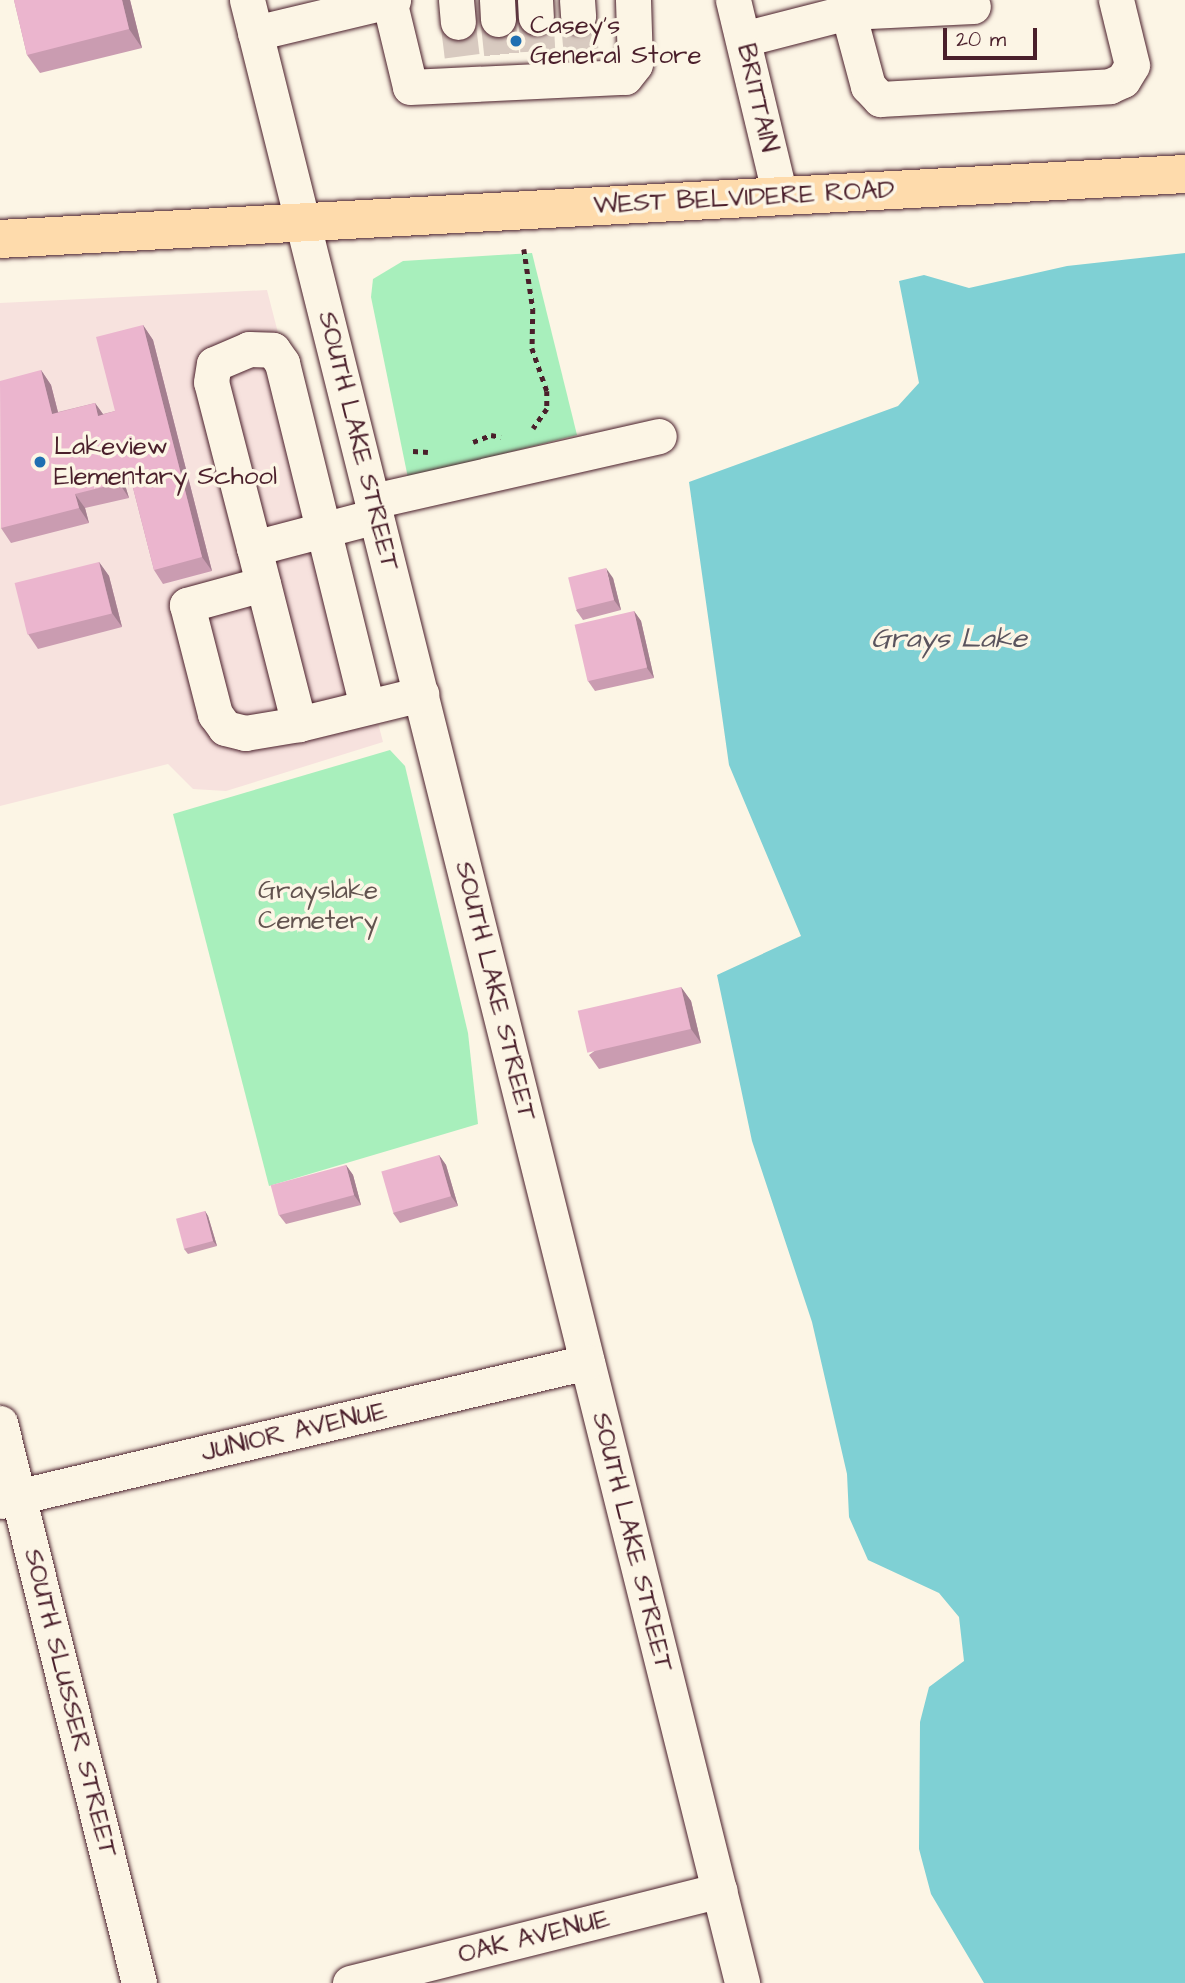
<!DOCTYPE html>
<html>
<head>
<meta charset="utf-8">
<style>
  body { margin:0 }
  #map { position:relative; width:1185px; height:1983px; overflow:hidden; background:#fcf5e5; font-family:"Architects Daughter",sans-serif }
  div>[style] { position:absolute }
  .built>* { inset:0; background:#f7e2de }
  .green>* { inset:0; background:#a8efbc }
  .water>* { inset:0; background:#7fd0d4 }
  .minor-tunnel>* { height:35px; margin-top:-17.5px; transform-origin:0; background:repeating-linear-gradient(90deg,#d8cac0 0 35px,transparent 0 53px) }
  .path>* { height:4.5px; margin-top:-2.25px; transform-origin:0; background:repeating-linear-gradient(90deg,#4a1f2b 0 5px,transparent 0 10px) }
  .roads { filter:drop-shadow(0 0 2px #4a1f2b) drop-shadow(0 0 2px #4a1f2b) }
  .minor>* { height:35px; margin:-17.5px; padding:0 17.5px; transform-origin:17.5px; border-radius:17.5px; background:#fcf5e5 }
  .major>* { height:38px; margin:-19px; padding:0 19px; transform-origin:19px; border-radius:19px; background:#fedbac }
  .wall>* { inset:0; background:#ca9cb1 }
  .shaded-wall>* { inset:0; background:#a47f90 }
  .building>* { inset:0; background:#ebb5ce; transform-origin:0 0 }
  .dots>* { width:19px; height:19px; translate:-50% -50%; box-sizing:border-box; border:4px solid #fcf5e5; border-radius:50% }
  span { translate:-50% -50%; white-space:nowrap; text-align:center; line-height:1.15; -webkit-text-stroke:7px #fcf5e5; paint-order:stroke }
  .poi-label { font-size:26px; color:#4a1f2b }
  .left { translate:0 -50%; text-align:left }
  .street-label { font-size:26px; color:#4a1f2b }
  .park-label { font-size:26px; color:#62534f }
  .water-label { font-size:28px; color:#5a545e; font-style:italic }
  .scale { position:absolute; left:943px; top:28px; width:94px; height:32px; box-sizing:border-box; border:4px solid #4a1f2b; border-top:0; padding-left:9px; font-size:21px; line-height:24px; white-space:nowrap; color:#4a1f2b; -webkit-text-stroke:5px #fcf5e5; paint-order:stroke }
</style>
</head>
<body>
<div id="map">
  <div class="built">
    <div style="clip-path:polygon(267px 290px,383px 742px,226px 791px,193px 789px,168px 764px,0 806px,0 303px)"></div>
  </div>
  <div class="green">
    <div style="clip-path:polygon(532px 253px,577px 435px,408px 478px,371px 297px,373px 279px,403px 261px)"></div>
    <div style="clip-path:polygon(390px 750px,405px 766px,468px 1033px,478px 1124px,269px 1186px,173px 814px)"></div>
  </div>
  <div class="water">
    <div style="clip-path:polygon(1185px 253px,1185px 1983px,984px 1983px,931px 1894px,919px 1849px,920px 1722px,929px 1687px,964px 1661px,959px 1617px,939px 1593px,868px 1560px,849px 1517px,847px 1474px,812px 1322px,752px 1141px,717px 975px,801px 936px,729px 765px,689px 482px,898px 406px,919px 383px,899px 281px,924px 275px,969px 288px,1067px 266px)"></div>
  </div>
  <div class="minor-tunnel">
    <div style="left:578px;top:16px;width:35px;rotate:85deg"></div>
    <div style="left:536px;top:17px;width:34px;rotate:87deg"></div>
    <div style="left:498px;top:19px;width:36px;rotate:84deg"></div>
    <div style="left:458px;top:22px;width:34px;rotate:83deg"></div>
  </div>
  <div class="path">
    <div style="left:524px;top:249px;width:61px;rotate:81.5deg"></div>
    <div style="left:533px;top:309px;width:39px;rotate:91deg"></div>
    <div style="left:532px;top:348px;width:46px;rotate:70.8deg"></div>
    <div style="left:547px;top:391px;width:18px;rotate:90deg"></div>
    <div style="left:547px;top:409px;width:24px;rotate:125deg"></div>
    <div style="left:473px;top:442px;width:19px;rotate:-21deg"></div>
    <div style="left:491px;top:435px;width:10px;rotate:11deg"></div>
    <div style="left:413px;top:451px;width:15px;rotate:4deg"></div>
  </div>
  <div class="roads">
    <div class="minor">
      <div style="left:247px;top:0;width:2044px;rotate:75.98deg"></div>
      <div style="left:389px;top:0;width:89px;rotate:76.4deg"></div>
      <div style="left:410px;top:87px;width:215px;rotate:-2.7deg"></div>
      <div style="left:625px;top:77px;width:16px;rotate:-52deg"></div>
      <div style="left:635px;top:64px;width:64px;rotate:-91.8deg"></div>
      <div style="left:456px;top:0;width:22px;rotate:85deg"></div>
      <div style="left:497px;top:0;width:19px;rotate:87deg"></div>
      <div style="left:535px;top:0;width:17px;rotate:87deg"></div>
      <div style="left:577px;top:0;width:16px;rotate:86deg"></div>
      <div style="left:733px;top:0;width:202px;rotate:76.5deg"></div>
      <div style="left:848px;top:12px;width:77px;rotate:74.9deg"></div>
      <div style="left:868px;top:86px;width:18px;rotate:47deg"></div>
      <div style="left:880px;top:99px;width:230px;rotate:-3.2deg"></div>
      <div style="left:1110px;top:86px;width:14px;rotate:-25deg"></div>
      <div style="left:1123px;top:80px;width:17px;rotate:-59deg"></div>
      <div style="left:1132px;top:65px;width:67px;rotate:-103.8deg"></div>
      <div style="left:255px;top:33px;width:142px;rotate:-13.4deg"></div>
      <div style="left:743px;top:39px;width:108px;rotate:-14.4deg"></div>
      <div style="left:848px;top:12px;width:125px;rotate:-2.7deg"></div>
      <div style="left:373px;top:501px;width:293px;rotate:-12.8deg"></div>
      <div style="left:376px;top:516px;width:126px;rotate:165.3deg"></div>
      <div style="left:254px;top:548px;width:182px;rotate:75.7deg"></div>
      <div style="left:299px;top:724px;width:126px;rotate:-13.8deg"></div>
      <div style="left:254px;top:548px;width:171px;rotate:-104.5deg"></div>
      <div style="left:211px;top:382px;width:18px;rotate:-81deg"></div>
      <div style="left:214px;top:364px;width:38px;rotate:-23deg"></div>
      <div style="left:249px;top:349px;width:24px;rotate:2deg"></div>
      <div style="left:273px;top:350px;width:16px;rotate:55deg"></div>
      <div style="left:282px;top:363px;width:354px;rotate:76.1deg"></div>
      <div style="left:263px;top:584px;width:79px;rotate:164.6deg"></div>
      <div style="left:187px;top:605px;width:113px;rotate:75.6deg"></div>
      <div style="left:215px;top:714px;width:17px;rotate:54deg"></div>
      <div style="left:225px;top:728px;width:21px;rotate:14deg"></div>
      <div style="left:245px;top:733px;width:55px;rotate:-9.5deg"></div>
      <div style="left:0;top:1423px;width:577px;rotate:76.06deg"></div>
      <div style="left:0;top:1501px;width:603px;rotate:-13.32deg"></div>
      <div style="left:350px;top:1983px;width:381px;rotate:-14.1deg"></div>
    </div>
    <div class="major">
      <div style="left:0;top:239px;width:1187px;rotate:-3.14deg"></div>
    </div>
  </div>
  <div class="wall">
    <div style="clip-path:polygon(14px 0,130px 0,142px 48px,40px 73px,27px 55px)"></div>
    <div style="clip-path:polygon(143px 325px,153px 340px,212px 571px,163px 584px,154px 570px,132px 484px,125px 485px,129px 498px,85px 508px,89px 523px,11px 543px,1px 528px,41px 370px,51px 385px,58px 412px,95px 403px,103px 414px,115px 411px)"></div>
    <div style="clip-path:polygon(99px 562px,109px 576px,122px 627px,38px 649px,28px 634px)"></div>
    <div style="clip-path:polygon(613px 578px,621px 610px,583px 620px,576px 610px)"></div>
    <div style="clip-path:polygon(634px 611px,641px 621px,654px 678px,595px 691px,588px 681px)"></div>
    <div style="clip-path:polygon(681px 987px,691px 1001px,701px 1043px,599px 1069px,589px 1055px)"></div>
    <div style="clip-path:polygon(439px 1155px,446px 1165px,458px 1206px,400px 1223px,393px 1213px)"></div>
    <div style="clip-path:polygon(346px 1165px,353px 1175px,361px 1205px,286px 1224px,279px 1215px)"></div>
    <div style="clip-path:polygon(205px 1211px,208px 1216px,217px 1246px,188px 1254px,184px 1249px)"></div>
  </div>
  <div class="shaded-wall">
    <div style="clip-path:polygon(122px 0,130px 0,142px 48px,129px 29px)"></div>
    <div style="clip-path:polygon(143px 325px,153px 340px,212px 571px,202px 557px)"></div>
    <div style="clip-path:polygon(41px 370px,51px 385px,62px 428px,52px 414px)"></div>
    <div style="clip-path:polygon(95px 403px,105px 417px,98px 416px)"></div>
    <div style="clip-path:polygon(115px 471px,125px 485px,129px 498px,119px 483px)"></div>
    <div style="clip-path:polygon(75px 494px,85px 508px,89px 523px,79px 508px)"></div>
    <div style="clip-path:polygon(99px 562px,109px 576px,122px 627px,112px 613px)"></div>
    <div style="clip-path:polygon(606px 568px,613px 578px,621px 610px,614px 600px)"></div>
    <div style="clip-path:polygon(634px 611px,641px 621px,654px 678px,647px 668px)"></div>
    <div style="clip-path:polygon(681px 987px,691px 1001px,701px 1043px,691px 1029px)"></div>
    <div style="clip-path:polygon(439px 1155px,446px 1165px,458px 1206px,451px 1196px)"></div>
    <div style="clip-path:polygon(346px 1165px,353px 1175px,361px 1205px,354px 1195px)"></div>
    <div style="clip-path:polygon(205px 1211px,208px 1216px,217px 1246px,213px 1241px)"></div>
  </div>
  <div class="building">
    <div style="clip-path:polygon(14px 0,122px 0,129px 29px,27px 55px)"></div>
    <div style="clip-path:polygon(143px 325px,202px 557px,154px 570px,128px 468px,115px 471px,119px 483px,75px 494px,79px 508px,1px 528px,0 381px,41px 370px,52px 414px,95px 403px,98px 416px,115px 411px,96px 337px)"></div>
    <div style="left:99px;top:562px;width:53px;height:87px;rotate:76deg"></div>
    <div style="left:606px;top:568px;width:33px;height:39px;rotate:76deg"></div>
    <div style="left:634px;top:611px;width:58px;height:61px;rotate:77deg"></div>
    <div style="left:681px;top:987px;width:43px;height:106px;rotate:77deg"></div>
    <div style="left:439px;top:1155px;width:43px;height:60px;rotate:74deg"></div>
    <div style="left:346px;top:1165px;width:31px;height:78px;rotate:75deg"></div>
    <div style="left:205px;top:1211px;width:31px;height:30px;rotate:75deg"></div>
  </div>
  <div class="dots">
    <div style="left:516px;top:41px;background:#1f6fb2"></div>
    <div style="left:40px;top:462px;background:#1f6fb2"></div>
  </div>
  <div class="poi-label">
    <span class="left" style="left:530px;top:41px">Casey's<br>General Store</span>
    <span class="left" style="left:54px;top:462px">Lakeview<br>Elementary School</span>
  </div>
  <div class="street-label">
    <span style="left:757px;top:98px;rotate:77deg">BRITTAIN</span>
    <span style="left:744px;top:198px;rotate:-3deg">WEST BELVIDERE ROAD</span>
    <span style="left:358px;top:441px;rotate:76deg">SOUTH LAKE STREET</span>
    <span style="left:495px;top:991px;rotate:76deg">SOUTH LAKE STREET</span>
    <span style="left:294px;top:1432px;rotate:-13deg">JUNIOR AVENUE</span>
    <span style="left:632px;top:1542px;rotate:76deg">SOUTH LAKE STREET</span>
    <span style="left:70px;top:1703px;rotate:76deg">SOUTH SLUSSER STREET</span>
    <span style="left:534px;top:1937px;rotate:-14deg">OAK AVENUE</span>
  </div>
  <div class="park-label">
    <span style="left:318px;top:906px">Grayslake<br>Cemetery</span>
  </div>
  <div class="water-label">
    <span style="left:949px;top:639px">Grays Lake</span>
  </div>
  <div class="scale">20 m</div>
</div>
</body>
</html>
